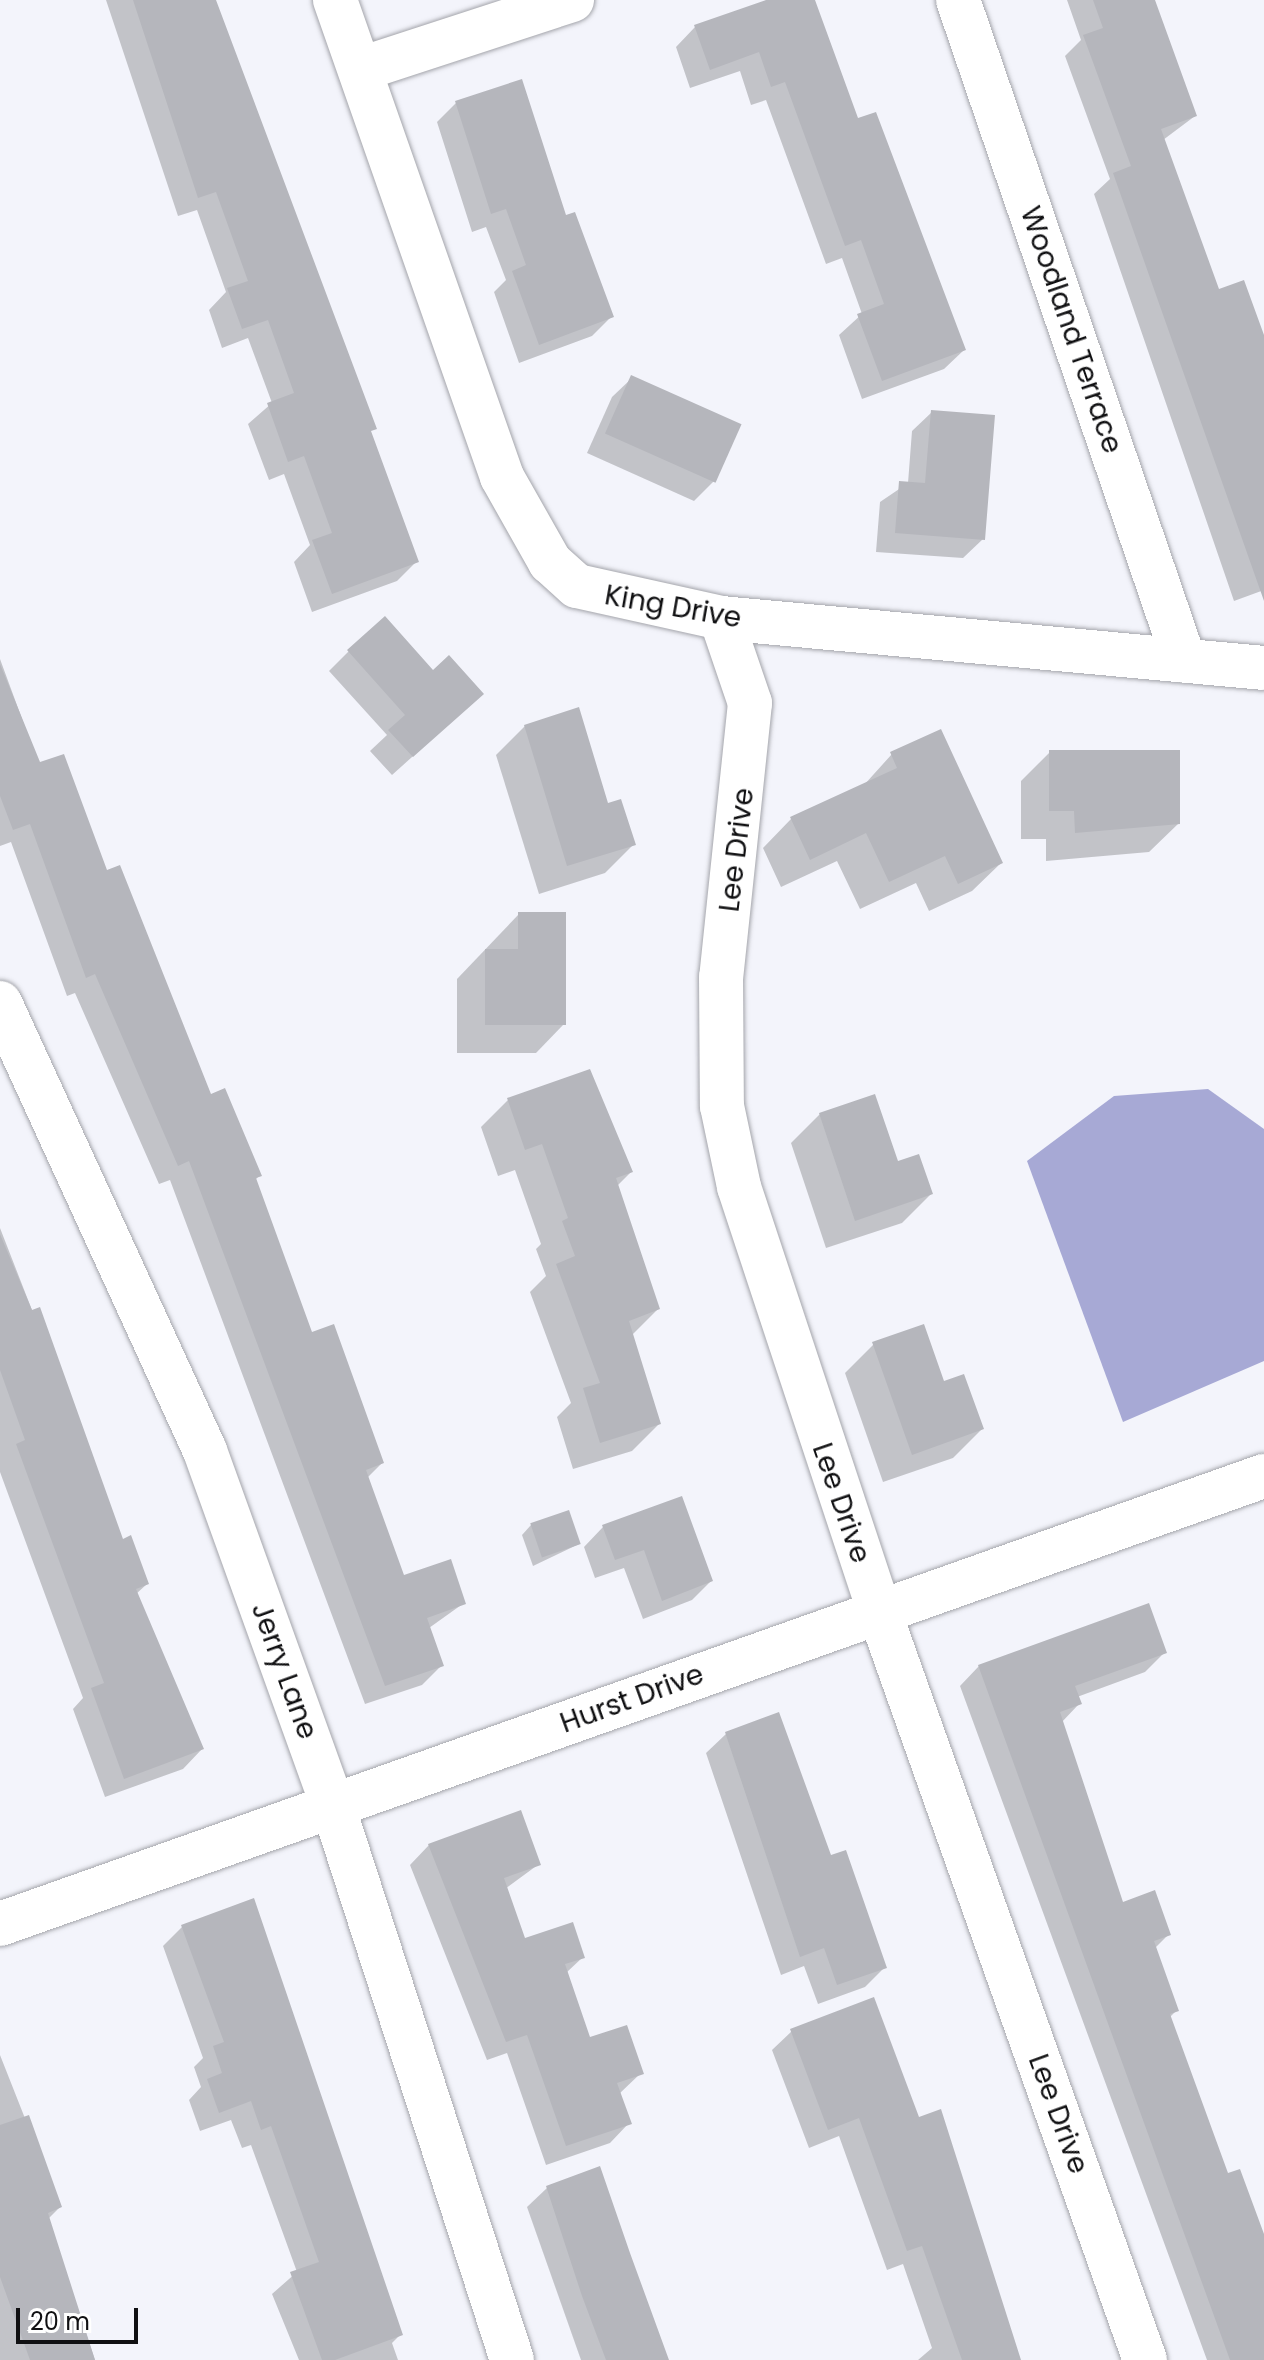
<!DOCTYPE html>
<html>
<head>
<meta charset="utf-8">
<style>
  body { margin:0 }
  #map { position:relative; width:1264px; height:2360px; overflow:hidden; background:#f3f4fb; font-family:Poppins,sans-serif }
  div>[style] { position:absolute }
  .water>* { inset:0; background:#a7a9d5 }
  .shadow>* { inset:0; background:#0003 }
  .building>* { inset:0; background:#b5b6bc; transform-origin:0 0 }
  .roads { filter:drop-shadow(0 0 2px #a4a5ab) drop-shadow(0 0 2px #a4a5ab) }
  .minor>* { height:44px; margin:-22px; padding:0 22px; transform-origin:22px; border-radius:22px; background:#fff }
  span { translate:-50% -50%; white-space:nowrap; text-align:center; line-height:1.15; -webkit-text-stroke:7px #fff; paint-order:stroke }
  .street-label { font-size:28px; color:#101012 }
  .scale { position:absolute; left:16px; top:2308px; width:122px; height:36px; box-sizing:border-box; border:4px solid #101012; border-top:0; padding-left:10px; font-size:24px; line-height:28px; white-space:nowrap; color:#101012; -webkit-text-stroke:6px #fff; paint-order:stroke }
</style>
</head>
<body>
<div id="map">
  <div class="water">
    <div style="clip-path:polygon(1208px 1089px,1264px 1129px,1264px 1361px,1123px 1422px,1027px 1161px,1114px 1096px)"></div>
  </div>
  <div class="shadow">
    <div style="clip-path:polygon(106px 0,215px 0,416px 562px,397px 581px,312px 612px,294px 562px,310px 545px,284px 474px,269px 480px,248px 424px,272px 403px,248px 338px,222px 348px,209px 310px,226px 292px,197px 210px,178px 216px)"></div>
    <div style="clip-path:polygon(772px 0,813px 0,856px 121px,964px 350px,944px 369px,862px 399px,839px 335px,862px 314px,842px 258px,826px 264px,766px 100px,751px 105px,740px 71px,690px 88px,676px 47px,695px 27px)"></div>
    <div style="clip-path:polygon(1067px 0,1154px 0,1195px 116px,1163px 140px,1218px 291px,1264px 341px,1264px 590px,1234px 601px,1094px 194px,1110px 179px,1065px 56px,1081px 40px)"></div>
    <div style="clip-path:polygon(456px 103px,565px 218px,611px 317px,592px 336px,519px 363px,494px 292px,506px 280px,486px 227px,472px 232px,437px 122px)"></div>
    <div style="clip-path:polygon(632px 378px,714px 481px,694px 501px,587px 453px,612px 397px)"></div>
    <div style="clip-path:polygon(932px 412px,983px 539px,963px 558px,876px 552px,880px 502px,908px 483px,912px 431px)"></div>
    <div style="clip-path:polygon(349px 651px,461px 713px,392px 775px,370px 751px,387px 735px,329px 671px)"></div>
    <div style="clip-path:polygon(0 659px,39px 765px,106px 872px,209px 1096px,260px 1175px,255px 1180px,311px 1334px,382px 1463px,367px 1478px,403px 1578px,464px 1603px,429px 1628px,442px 1665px,422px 1685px,365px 1704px,170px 1180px,159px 1184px,75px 993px,67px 996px,11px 842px,0 846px)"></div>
    <div style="clip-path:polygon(525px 726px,634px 844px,605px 873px,539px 894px,496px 755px)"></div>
    <div style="clip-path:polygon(1050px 752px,1178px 824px,1149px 852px,1046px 861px,1046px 839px,1021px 839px,1021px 781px)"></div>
    <div style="clip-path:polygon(892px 754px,1001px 863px,972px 891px,929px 911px,916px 883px,860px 909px,837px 861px,781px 887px,763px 848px,791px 819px,864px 785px)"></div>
    <div style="clip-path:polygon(519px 914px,564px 1024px,536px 1053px,457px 1053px,457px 979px)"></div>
    <div style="clip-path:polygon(508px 1100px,631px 1172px,617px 1186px,658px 1309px,632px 1335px,659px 1424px,632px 1451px,573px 1469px,557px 1417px,571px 1403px,530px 1292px,546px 1276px,536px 1249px,541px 1244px,515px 1170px,498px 1176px,481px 1127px)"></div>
    <div style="clip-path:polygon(820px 1114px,897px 1164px,931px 1194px,902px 1223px,826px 1248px,791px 1143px)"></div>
    <div style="clip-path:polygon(0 1228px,122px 1541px,147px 1584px,136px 1594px,202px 1749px,183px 1769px,105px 1797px,73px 1709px,83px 1698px,0 1472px)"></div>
    <div style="clip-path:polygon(874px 1344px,943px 1383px,982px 1429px,953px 1458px,883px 1482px,845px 1373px)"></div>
    <div style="clip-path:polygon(531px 1525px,579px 1544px,533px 1566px,522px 1535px)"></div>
    <div style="clip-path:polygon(603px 1527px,711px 1581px,692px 1600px,643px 1619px,624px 1568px,595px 1578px,584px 1547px)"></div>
    <div style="clip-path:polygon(1165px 1652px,1145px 1672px,1077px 1697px,1079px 1704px,1060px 1724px,1122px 1905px,1169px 1934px,1154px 1949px,1177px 2010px,1169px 2018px,1226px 2176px,1264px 2240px,1264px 2360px,1207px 2360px,960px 1686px,979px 1666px)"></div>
    <div style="clip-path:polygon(726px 1734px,830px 1857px,885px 1967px,865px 1987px,818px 2004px,804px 1966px,781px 1975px,706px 1753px)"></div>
    <div style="clip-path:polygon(429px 1845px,539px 1864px,505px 1889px,524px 1941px,583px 1957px,566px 1973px,589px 2040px,641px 2073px,619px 2094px,629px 2123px,610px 2143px,546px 2165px,507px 2053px,487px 2060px,410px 1865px)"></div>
    <div style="clip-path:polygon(182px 1927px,400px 2335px,392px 2343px,398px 2360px,299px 2360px,272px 2294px,297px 2272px,251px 2145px,242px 2148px,231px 2120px,200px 2131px,189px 2100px,201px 2087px,194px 2067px,203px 2058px,163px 1946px)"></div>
    <div style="clip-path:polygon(792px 2031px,918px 2119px,1020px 2360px,918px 2360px,932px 2348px,903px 2264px,887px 2270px,839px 2136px,809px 2148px,772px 2050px)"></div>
    <div style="clip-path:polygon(0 2055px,60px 2207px,48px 2219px,95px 2360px,0 2360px)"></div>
    <div style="clip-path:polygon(547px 2188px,667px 2360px,581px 2360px,527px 2207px)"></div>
  </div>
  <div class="building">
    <div style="clip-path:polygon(133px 0,216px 0,377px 429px,371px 431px,419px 562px,332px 594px,312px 540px,332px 533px,304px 456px,288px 462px,267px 403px,294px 393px,268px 320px,242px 329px,227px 288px,248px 281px,216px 192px,198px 198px)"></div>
    <div style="clip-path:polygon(766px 0,815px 0,858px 118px,876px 112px,966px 350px,882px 381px,857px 314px,884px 304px,861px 240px,845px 246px,785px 82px,771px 87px,759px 52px,710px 70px,694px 25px)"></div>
    <div style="clip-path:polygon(1093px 0,1155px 0,1197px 116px,1161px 129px,1219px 289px,1244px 280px,1264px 335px,1264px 601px,1113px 173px,1131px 166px,1083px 35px,1103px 28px)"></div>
    <div style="clip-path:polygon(522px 79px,566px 215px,575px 212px,614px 317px,539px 345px,512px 271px,526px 265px,506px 209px,491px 214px,455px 101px)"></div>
    <div style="left:631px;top:375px;width:121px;height:64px;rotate:24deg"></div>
    <div style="clip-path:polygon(931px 410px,995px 415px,985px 540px,895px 533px,899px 481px,925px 483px)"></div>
    <div style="clip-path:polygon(385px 616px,433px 670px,449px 655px,484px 694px,413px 757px,388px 730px,405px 715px,347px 650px)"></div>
    <div style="clip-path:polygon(0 664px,40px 762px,64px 754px,107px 870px,120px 865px,211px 1094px,225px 1088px,262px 1176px,256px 1178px,312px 1332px,334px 1324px,384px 1463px,366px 1470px,404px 1575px,451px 1559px,466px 1604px,427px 1618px,444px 1666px,385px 1686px,189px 1161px,178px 1166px,95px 974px,86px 978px,30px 824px,13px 830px,0 796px)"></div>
    <div style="clip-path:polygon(579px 707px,608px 803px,621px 799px,636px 845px,567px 866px,524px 725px)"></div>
    <div style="clip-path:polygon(941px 729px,1003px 863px,958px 884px,945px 856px,889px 882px,866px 833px,810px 860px,790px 817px,897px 768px,890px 752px)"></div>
    <div style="clip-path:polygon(1049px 750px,1180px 750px,1180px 824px,1075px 833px,1074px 811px,1049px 811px)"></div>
    <div style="clip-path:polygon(518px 912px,566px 912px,566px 1025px,485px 1025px,485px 949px,518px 949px)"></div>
    <div style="clip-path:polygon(590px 1069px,633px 1172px,616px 1178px,660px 1309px,629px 1321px,661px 1424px,600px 1443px,583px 1388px,600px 1383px,556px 1264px,575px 1256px,562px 1221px,568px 1218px,542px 1144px,525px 1150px,507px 1098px)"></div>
    <div style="clip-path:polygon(875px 1094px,898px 1161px,919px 1154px,933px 1194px,855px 1221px,819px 1113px)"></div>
    <div style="clip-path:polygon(0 1234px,32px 1310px,40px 1307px,123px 1539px,131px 1535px,149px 1584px,136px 1589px,204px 1749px,124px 1779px,91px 1688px,104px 1683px,16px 1444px,25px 1440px,0 1370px)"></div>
    <div style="clip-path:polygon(924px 1324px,944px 1381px,964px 1374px,984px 1429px,912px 1455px,872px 1342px)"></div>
    <div style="clip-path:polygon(682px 1496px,713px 1581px,662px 1601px,644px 1550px,615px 1560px,602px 1525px)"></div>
    <div style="left:569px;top:1510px;width:36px;height:41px;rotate:71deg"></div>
    <div style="clip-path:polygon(1149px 1603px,1167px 1653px,1075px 1686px,1082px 1704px,1060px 1712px,1123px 1902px,1155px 1890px,1171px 1935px,1154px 1941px,1179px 2011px,1170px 2014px,1228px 2173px,1240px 2169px,1264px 2234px,1264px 2360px,1230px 2360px,978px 1665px)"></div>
    <div style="clip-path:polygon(779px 1712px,831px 1855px,846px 1850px,887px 1968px,837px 1985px,824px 1948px,800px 1957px,725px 1732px)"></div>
    <div style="clip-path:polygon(521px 1810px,541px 1865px,504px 1878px,525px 1938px,573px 1922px,585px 1958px,565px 1964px,590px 2037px,627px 2025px,644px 2074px,617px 2083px,632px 2124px,566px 2146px,527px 2035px,506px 2042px,428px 1844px)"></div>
    <div style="clip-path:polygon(254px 1898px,403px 2335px,335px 2360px,322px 2360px,290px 2272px,319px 2262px,271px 2126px,261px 2130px,251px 2101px,219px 2113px,207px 2079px,222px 2073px,213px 2046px,224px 2042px,181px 1925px)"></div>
    <div style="clip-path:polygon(874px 1997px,919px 2117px,941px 2109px,1021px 2360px,962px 2360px,922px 2246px,907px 2251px,859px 2118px,828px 2130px,790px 2029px)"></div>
    <div style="clip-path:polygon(29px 2115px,62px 2207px,48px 2213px,95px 2360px,30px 2360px,0 2277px,0 2125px)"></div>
    <div style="clip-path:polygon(600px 2166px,630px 2253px,669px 2360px,606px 2360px,582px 2296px,546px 2186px)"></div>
  </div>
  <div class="roads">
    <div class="minor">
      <div style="left:335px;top:0;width:505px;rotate:70.7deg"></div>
      <div style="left:502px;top:477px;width:98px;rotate:60.5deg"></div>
      <div style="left:550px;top:562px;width:36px;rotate:42deg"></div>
      <div style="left:577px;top:586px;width:148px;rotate:12.5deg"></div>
      <div style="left:721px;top:618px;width:545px;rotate:5.26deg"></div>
      <div style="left:958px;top:0;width:698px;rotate:71.1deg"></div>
      <div style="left:361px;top:69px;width:222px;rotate:-18.1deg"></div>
      <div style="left:721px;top:618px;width:90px;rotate:71.2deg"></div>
      <div style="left:750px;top:703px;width:276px;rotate:96deg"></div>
      <div style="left:721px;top:977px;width:129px;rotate:89.6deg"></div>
      <div style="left:722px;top:1106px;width:83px;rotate:78.1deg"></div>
      <div style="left:739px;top:1187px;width:447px;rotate:71.7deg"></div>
      <div style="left:879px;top:1611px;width:795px;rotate:70.45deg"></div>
      <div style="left:0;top:1003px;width:493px;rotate:65.4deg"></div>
      <div style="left:205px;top:1451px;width:377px;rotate:70.2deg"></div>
      <div style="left:333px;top:1806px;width:582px;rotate:72.09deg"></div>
      <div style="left:0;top:1924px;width:1341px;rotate:-19.52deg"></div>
    </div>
  </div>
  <div class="street-label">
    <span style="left:1071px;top:330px;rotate:71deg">Woodland Terrace</span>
    <span style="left:673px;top:607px;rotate:10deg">King Drive</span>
    <span style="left:737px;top:850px;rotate:-83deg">Lee Drive</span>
    <span style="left:841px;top:1503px;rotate:71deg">Lee Drive</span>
    <span style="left:284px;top:1671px;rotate:70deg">Jerry Lane</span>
    <span style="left:632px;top:1699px;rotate:-20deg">Hurst Drive</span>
    <span style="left:1058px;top:2114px;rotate:70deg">Lee Drive</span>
  </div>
  <div class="scale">20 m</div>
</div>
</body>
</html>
